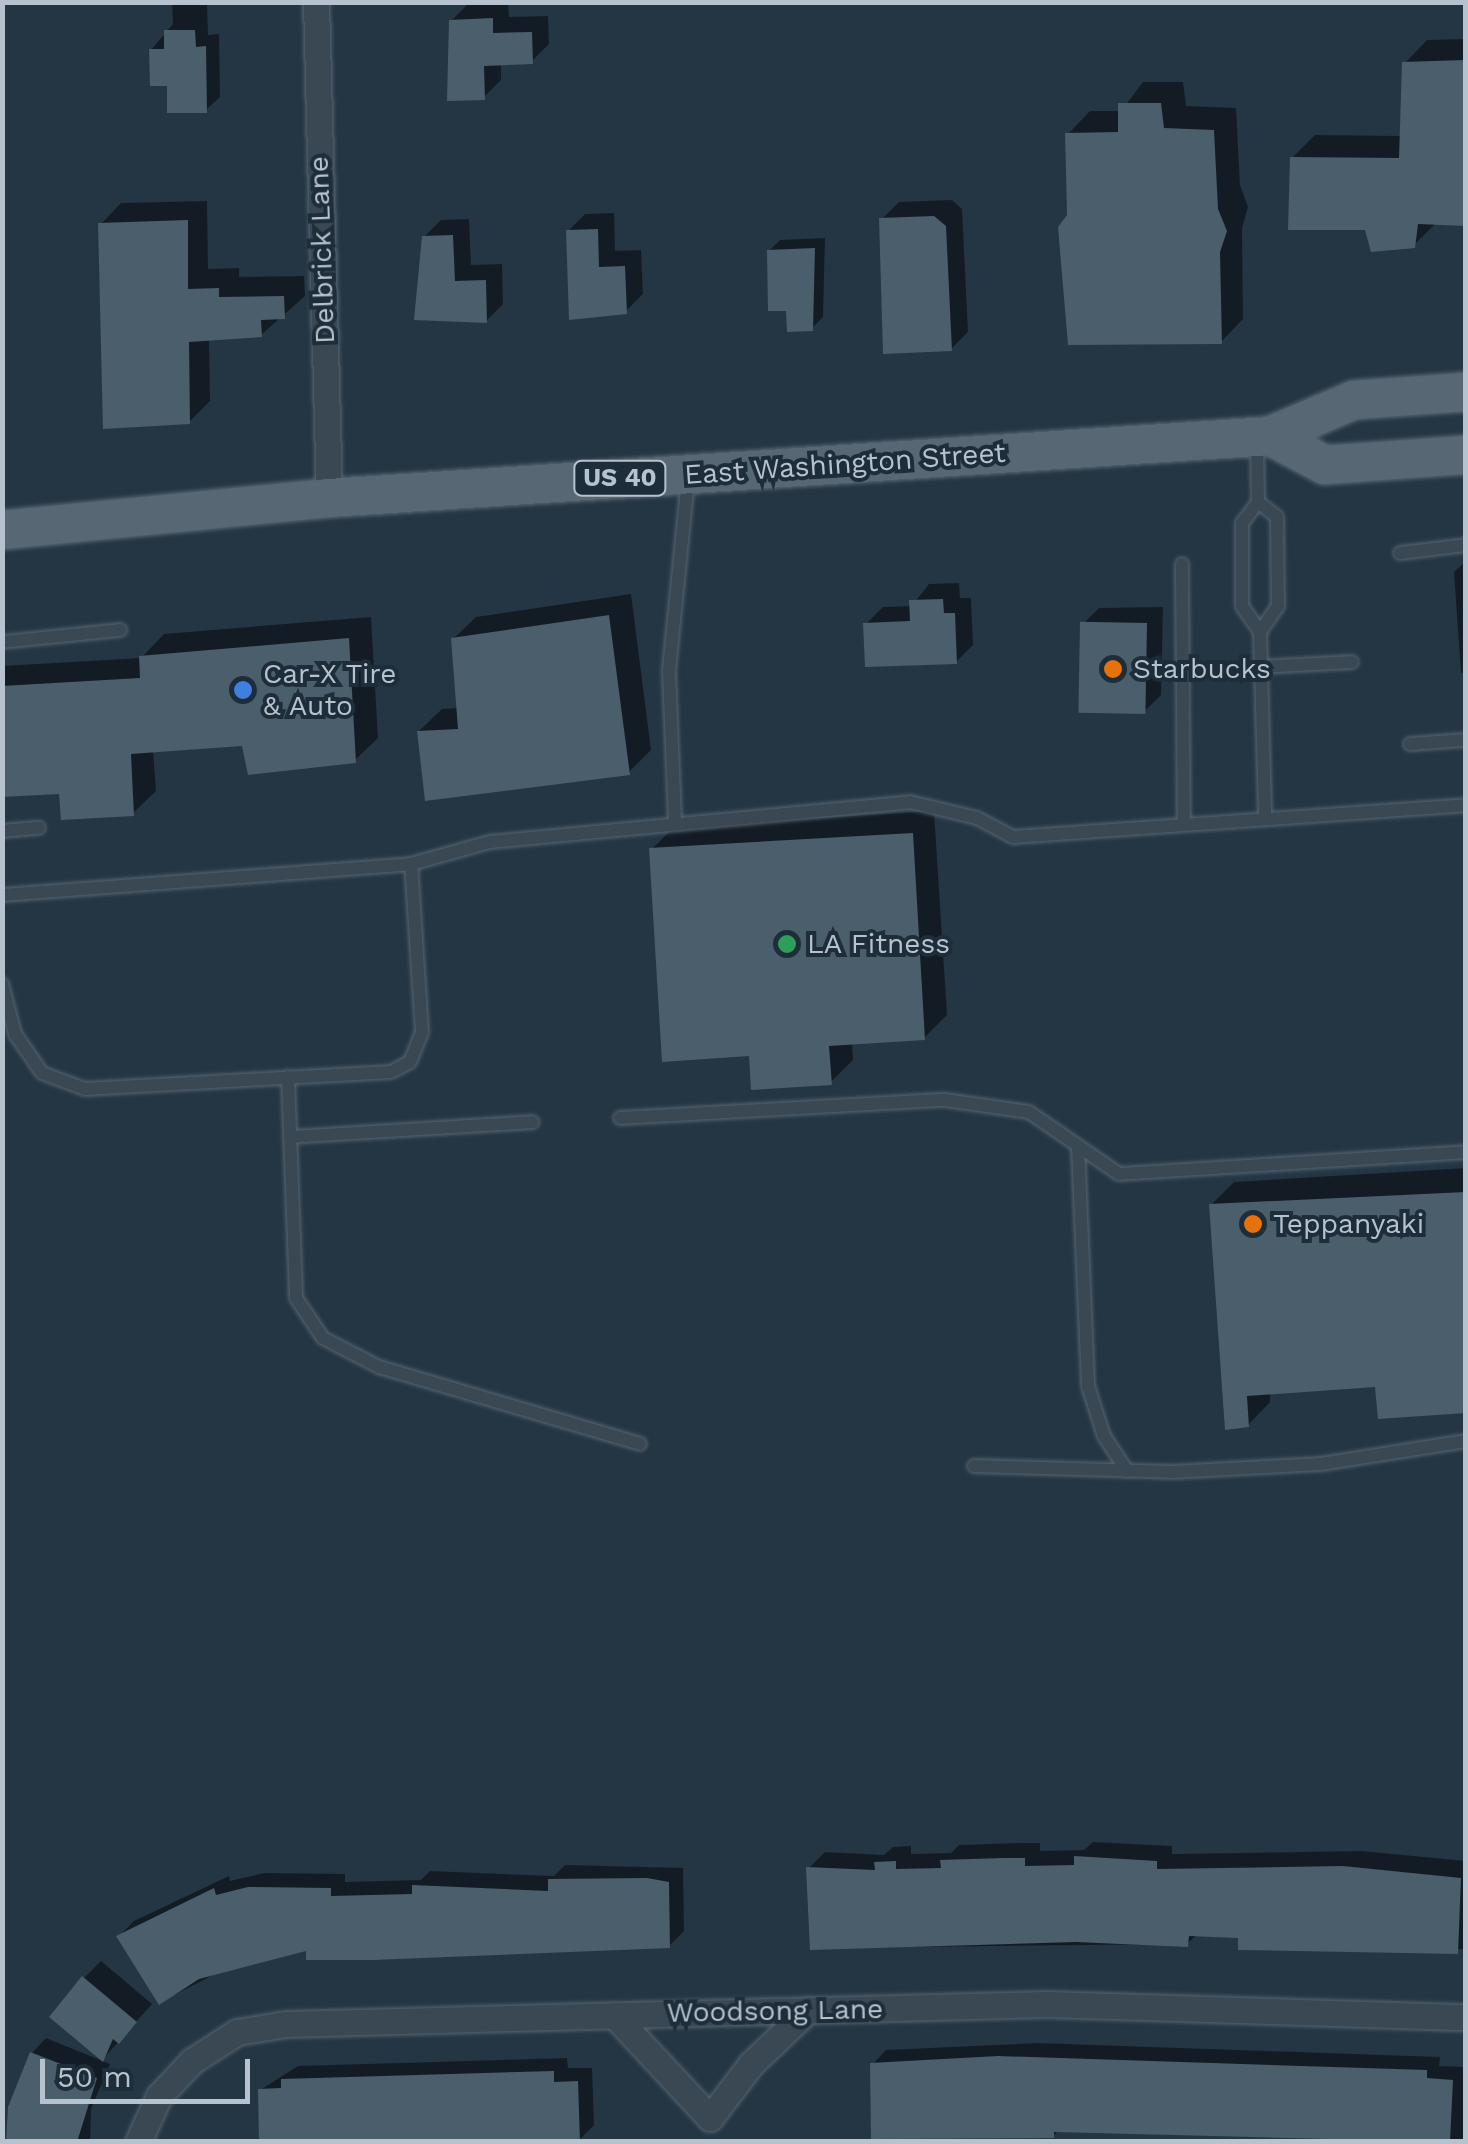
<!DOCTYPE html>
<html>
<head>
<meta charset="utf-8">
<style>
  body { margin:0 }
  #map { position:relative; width:1468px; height:2144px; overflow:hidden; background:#243644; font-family:"Work Sans",sans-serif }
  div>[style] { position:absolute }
  .shadow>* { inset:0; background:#0007 }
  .building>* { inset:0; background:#4a5e6c; transform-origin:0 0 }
  .roads { filter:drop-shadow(0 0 2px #576571) drop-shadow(0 0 2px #576571) }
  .service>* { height:12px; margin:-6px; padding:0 6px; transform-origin:6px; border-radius:6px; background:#394853 }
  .minor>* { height:25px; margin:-12.5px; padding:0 12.5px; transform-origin:12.5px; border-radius:12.5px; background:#394853 }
  .primary>* { height:38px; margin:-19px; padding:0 19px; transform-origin:19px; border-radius:19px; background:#576773 }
  .dots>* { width:28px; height:28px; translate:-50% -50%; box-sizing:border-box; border:5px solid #1d2d39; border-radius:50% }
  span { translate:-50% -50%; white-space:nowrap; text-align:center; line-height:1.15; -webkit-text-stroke:8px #1d2d39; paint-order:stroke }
  .shield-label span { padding:2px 8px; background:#1d2d39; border:2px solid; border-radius:8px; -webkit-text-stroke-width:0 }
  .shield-label { font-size:25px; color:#b6c2cd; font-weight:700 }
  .street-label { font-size:28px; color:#b6c2cd }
  .poi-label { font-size:28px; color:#b6c2cd }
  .left { translate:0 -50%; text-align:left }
  .frame { position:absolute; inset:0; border:5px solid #b6c2cd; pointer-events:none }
  .scale { position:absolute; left:40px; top:2059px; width:210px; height:45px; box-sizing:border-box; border:5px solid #b6c2cd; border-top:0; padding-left:12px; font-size:30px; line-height:35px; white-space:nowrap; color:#b6c2cd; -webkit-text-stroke:8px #1d2d39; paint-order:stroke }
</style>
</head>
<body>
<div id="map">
  <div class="shadow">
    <div style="clip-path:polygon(172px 2px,207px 2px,208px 35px,219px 34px,220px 97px,206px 110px,169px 83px,151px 50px,173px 24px)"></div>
    <div style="clip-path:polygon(508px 3px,509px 17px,548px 16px,549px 44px,532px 61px,501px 62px,501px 80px,484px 97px,451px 21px,468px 4px)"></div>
    <div style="clip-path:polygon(1466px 39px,1466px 224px,1436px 223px,1414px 245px,1366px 228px,1292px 158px,1315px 135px,1402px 136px,1405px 63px,1427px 40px)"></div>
    <div style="clip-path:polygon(1143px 82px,1183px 82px,1186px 106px,1236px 108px,1240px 185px,1248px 207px,1242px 228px,1243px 319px,1221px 342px,1069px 216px,1068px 134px,1090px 111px,1121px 111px)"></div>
    <div style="clip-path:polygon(952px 200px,962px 209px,968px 332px,951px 349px,882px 219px,899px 202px)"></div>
    <div style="clip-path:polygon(207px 201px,208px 269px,239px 268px,239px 277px,304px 276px,305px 296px,261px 335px,209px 339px,210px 401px,189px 422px,101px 224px,121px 203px)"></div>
    <div style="clip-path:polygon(614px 213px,615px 251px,641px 250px,643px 294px,626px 311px,568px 231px,585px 214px)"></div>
    <div style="clip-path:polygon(469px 219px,471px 265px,502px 264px,503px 304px,486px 321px,417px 318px,424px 237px,441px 220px)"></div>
    <div style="clip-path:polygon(825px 238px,823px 317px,812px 328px,788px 308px,769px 251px,780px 240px)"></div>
    <div style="clip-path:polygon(1466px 561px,1466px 672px,1461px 673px,1454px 572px)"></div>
    <div style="clip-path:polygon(959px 583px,960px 598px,971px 598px,973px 645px,956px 662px,866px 624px,883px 607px,912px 606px,929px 584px)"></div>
    <div style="clip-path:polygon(631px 594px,651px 750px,629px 772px,419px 731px,442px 709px,459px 708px,453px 639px,476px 617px)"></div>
    <div style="clip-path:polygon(1163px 607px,1161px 695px,1144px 712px,1082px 625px,1099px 608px)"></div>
    <div style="clip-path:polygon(371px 617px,378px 738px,355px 760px,244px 743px,153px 749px,156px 791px,133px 813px,61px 791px,2px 795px,2px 666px,141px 658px,164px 634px)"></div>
    <div style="clip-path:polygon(934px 811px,947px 1015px,924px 1038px,852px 1042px,853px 1060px,831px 1082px,751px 1054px,652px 849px,674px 827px)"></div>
    <div style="clip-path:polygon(1466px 1168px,1466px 1410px,1377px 1385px,1270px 1392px,1270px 1402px,1248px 1425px,1211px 1205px,1234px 1182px)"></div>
    <div style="clip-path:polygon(1093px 1842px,1172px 1846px,1172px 1854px,1361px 1851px,1466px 1861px,1466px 1949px,1269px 1949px,1241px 1936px,1198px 1934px,1187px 1944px,812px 1948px,809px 1868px,825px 1852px,884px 1855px,893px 1847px,911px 1846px,911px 1854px,951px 1853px,959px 1845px,1020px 1843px,1040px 1843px,1040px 1851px,1084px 1850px)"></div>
    <div style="clip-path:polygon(565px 1865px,683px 1868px,684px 1931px,669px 1946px,308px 1948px,231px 1966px,160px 2002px,119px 1936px,134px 1921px,229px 1876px,230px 1881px,264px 1873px,345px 1874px,345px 1882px,421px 1880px,430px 1871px,554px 1876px)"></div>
    <div style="clip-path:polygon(101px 1961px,152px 2004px,103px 2059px,84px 1978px)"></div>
    <div style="clip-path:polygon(46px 2038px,110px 2064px,91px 2109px,90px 2142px,10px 2142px,32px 2053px)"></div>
    <div style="clip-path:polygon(1038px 2043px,1440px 2057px,1439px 2066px,1466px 2067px,1466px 2142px,1059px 2130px,1053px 2136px,873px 2064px,886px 2050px)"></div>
    <div style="clip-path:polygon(567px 2058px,568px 2068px,592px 2068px,594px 2125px,579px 2140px,260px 2090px,298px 2066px)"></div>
  </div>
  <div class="building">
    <div style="clip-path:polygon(493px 18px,493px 33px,532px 32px,533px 64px,484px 66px,485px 100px,447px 101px,449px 20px)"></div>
    <div style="clip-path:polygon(164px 30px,195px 30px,196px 47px,206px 46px,207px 113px,167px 113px,167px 86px,150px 86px,149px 49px,164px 49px)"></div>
    <div style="clip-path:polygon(1466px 60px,1466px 226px,1418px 224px,1415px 248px,1371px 252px,1365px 230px,1288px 230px,1290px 157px,1399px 158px,1402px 62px)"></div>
    <div style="clip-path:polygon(1118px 103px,1161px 103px,1164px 128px,1214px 130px,1218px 209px,1227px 231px,1220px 252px,1222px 344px,1068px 345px,1058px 227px,1067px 215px,1065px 133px,1118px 132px)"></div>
    <div style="clip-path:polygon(934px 216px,946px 226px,952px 351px,883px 354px,879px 218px)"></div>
    <div style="clip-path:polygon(188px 220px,188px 289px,219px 288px,219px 297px,284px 296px,285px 319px,261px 320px,262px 337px,189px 342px,190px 424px,103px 429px,98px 223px)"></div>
    <div style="clip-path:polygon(598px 229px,599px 267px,625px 266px,627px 314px,569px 320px,566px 230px)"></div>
    <div style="clip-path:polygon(453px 235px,455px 281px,486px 280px,487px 323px,414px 320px,422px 236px)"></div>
    <div style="clip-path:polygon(815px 248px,813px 331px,787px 332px,786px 311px,768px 311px,767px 250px)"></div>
    <div style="clip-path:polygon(943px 599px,944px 613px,955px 613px,957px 664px,865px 667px,863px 623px,910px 621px,909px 600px)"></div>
    <div style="clip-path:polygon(609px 615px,630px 775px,425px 801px,417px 731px,458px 729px,451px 638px)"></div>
    <div style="left:1147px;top:623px;width:91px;height:67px;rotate:91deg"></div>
    <div style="clip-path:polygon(349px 638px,356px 763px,248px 775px,242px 746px,131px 754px,134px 816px,61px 820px,59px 794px,2px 797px,2px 686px,140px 678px,139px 656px)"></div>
    <div style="clip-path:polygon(913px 833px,925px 1040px,829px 1046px,832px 1085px,751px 1090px,749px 1056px,662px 1062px,649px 848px)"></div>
    <div style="clip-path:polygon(1466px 1192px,1466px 1413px,1378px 1419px,1375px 1387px,1247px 1396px,1249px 1427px,1225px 1430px,1209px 1204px)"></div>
    <div style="clip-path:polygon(1074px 1856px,1157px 1861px,1157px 1869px,1343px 1866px,1461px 1878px,1458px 1954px,1238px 1950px,1238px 1938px,1189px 1936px,1188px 1947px,1076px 1942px,810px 1950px,806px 1867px,875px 1870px,874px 1862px,896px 1861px,896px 1869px,941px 1868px,940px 1860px,1003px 1858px,1025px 1858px,1025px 1866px,1074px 1865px)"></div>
    <div style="clip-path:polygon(647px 1878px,669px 1882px,670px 1948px,373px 1960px,306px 1960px,306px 1951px,199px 1979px,159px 2005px,116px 1936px,214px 1888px,216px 1895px,248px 1887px,331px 1888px,331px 1896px,412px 1894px,412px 1885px,548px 1891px,548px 1879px)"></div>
    <div style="clip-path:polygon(82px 1976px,137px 2022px,119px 2044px,113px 2039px,103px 2062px,49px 2017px)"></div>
    <div style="clip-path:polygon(30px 2052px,97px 2078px,77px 2142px,6px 2142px,8px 2107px)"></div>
    <div style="clip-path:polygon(998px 2056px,1427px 2070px,1427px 2078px,1453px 2080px,1450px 2142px,1054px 2132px,1054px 2138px,871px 2139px,870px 2063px)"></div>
    <div style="clip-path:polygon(554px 2071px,554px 2082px,578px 2081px,580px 2142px,259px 2142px,258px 2089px,281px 2088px,281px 2079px)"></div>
  </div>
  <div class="roads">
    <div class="service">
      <div style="left:1257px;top:439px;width:63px;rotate:89.1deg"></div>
      <div style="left:1258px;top:502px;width:26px;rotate:127deg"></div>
      <div style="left:1242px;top:523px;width:83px;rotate:90deg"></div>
      <div style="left:1242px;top:606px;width:32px;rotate:55deg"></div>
      <div style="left:1260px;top:632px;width:184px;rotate:88.4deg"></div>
      <div style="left:1258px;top:502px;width:24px;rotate:38deg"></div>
      <div style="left:1277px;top:517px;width:89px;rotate:89.4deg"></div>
      <div style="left:1278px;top:606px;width:32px;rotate:125deg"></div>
      <div style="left:1400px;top:553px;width:66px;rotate:-6.9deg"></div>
      <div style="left:1182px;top:564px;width:259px;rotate:89.6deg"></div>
      <div style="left:2px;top:642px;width:119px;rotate:-5.8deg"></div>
      <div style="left:1261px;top:667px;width:91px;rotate:-3.1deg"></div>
      <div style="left:1410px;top:744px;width:56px;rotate:-4.1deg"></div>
      <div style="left:675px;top:821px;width:151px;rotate:-92.3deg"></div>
      <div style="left:669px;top:670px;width:191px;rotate:-84.3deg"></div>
      <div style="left:2px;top:831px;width:37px;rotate:-5deg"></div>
      <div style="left:2px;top:895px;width:410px;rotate:-4.3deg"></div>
      <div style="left:411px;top:864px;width:82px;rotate:-15.6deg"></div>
      <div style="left:490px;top:842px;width:422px;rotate:-5.4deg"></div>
      <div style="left:910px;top:802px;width:69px;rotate:13.4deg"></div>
      <div style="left:977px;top:818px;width:41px;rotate:27.8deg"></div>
      <div style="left:1013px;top:837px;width:454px;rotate:-4deg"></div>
      <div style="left:2px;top:984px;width:52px;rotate:75.4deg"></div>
      <div style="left:15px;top:1034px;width:47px;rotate:55.3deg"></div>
      <div style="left:42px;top:1073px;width:46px;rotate:20.4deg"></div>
      <div style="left:85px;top:1089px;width:306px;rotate:-3.2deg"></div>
      <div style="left:391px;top:1072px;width:21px;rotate:-28deg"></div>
      <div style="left:410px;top:1062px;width:32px;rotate:-68deg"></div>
      <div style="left:422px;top:1032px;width:168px;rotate:-93.7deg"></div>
      <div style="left:288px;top:1077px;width:221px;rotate:87.9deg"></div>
      <div style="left:296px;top:1298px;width:48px;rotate:56deg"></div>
      <div style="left:323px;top:1338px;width:63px;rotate:27.4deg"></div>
      <div style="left:379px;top:1367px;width:272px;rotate:16.4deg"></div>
      <div style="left:620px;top:1118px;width:325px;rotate:-3.2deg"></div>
      <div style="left:945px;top:1100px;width:85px;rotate:8.1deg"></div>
      <div style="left:1029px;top:1112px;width:109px;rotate:34.6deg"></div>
      <div style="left:1119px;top:1174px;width:348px;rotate:-3.6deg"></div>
      <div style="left:290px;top:1137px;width:243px;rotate:-3.5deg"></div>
      <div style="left:1078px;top:1146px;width:240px;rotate:87.6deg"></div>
      <div style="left:1088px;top:1386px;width:52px;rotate:72.3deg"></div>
      <div style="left:1104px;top:1436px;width:42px;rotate:56.7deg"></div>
      <div style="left:974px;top:1466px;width:198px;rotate:1.7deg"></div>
      <div style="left:1172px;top:1472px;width:149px;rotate:-3.1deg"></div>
      <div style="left:1321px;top:1464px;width:147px;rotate:-9deg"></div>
    </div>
    <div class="minor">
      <div style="left:316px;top:2px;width:496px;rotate:88.5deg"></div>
      <div style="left:614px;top:2015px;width:141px;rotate:47deg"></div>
      <div style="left:710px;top:2118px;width:68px;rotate:-52.8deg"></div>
      <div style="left:751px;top:2064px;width:79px;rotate:-43.5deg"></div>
      <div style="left:138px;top:2142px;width:51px;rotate:-65.5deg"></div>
      <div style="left:159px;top:2096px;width:48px;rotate:-46.7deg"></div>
      <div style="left:192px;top:2061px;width:54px;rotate:-32.8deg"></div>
      <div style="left:237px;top:2032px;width:50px;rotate:-9.3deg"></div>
      <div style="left:286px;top:2024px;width:761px;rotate:-1.51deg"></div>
      <div style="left:1047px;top:2004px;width:419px;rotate:1.8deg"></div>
    </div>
    <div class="primary">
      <div style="left:1270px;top:436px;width:62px;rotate:27.8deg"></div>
      <div style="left:1325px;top:465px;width:141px;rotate:-4.1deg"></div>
      <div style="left:2px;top:530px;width:329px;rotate:-5.6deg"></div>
      <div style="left:329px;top:498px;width:943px;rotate:-3.77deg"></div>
      <div style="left:1270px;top:436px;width:91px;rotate:-23.2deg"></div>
      <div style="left:1354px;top:400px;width:112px;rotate:-4.1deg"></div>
    </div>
  </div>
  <div class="dots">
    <div style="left:1113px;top:669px;background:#e8710a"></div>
    <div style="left:243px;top:690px;background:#3f7fe0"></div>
    <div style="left:787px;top:944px;background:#2e9e5b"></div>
    <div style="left:1253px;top:1224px;background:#e8710a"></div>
  </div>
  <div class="shield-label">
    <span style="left:620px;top:478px">US 40</span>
  </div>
  <div class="street-label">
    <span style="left:322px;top:250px;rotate:-92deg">Delbrick Lane</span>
    <span style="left:845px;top:464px;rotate:-4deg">East Washington Street</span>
    <span style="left:775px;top:2011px;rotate:-1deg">Woodsong Lane</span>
  </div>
  <div class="poi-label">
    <span class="left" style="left:1133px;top:669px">Starbucks</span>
    <span class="left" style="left:263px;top:690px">Car-X Tire<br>&amp; Auto</span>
    <span class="left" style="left:807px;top:944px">LA Fitness</span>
    <span class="left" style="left:1273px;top:1224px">Teppanyaki</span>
  </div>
  <div class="frame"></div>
  <div class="scale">50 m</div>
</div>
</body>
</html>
